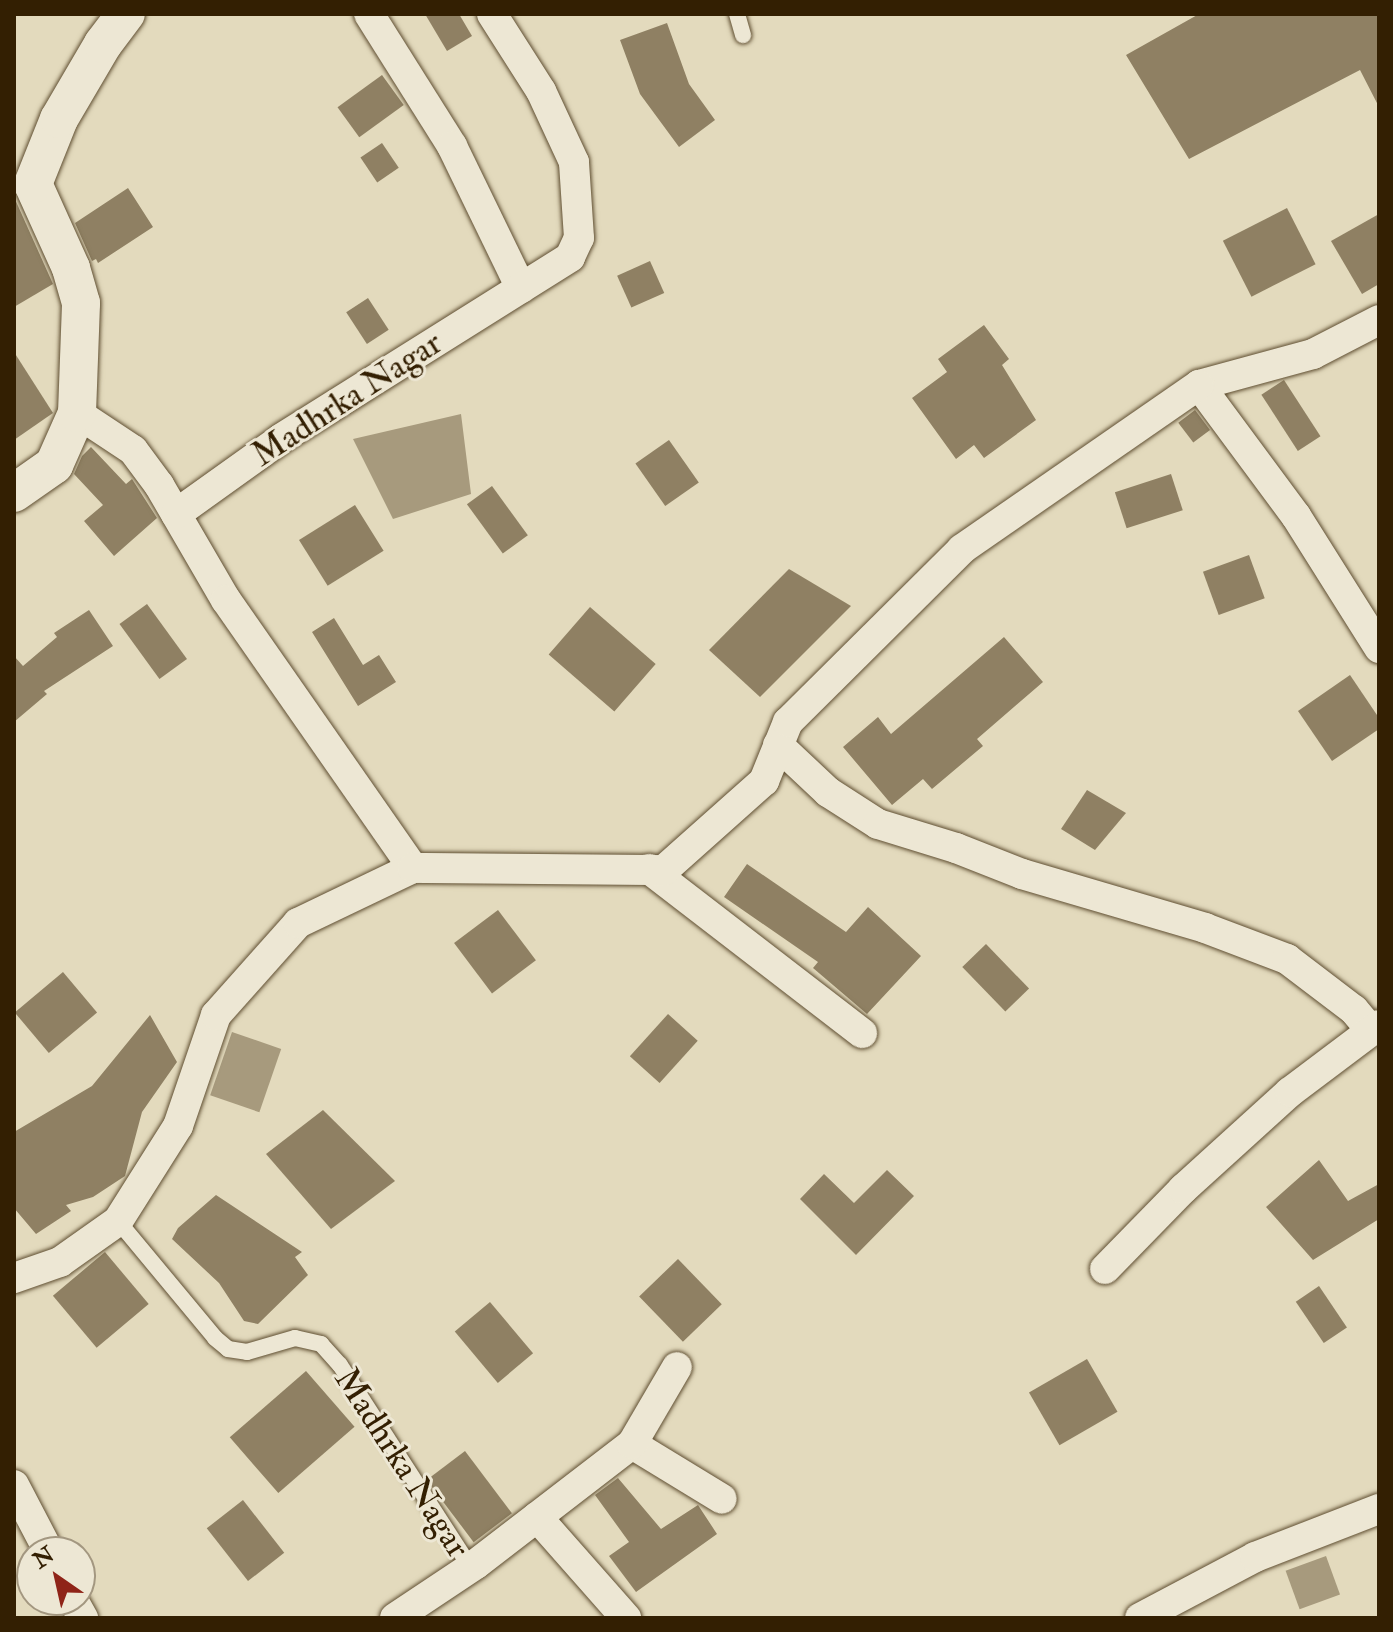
<!DOCTYPE html>
<html>
<head>
<meta charset="utf-8">
<style>
  body { margin:0 }
  #map { position:relative; width:1393px; height:1632px; overflow:hidden; background:#e3dabd; font-family:"IM FELL Double Pica",serif }
  div>[style] { position:absolute }
  .water>* { inset:0; background:#a79a7d; transform-origin:0 0 }
  .building>* { inset:0; background:#8f8063; transform-origin:0 0 }
  .roads { filter:drop-shadow(0 0 2px #5f4e31) drop-shadow(0 0 2px #5f4e31) }
  .service>* { height:16px; margin:-8px; padding:0 8px; transform-origin:8px; border-radius:8px; background:#ede7d4 }
  .minor>* { height:30px; margin:-15px; padding:0 15px; transform-origin:15px; border-radius:15px; background:#ede7d4 }
  .tertiary>* { height:38px; margin:-19px; padding:0 19px; transform-origin:19px; border-radius:19px; background:#ede7d4 }
  span { translate:-50% -50%; white-space:nowrap; text-align:center; line-height:1.15; -webkit-text-stroke:6px #ede7d4; paint-order:stroke }
  .street-label { font-size:34px; color:#331f02 }
  .frame { position:absolute; inset:0; border:16px solid #331f02; pointer-events:none }
  .north { position:absolute; left:16px; top:1536px; width:80px; height:80px; box-sizing:border-box; background:#ede7d4; border:2px solid #a39780; border-radius:50%; rotate:326deg; font-size:22px; font-weight:700; line-height:32px; text-align:center; color:#331f02 }
  .north::after { content:''; display:block; margin:auto; width:28px; height:36px; background:#8f2418; clip-path:polygon(50% 0,100% 100%,50% 72%,0 100%) }
</style>
</head>
<body>
<div id="map">
  <div class="water">
    <div style="clip-path:polygon(461px 414px,471px 494px,393px 519px,353px 439px)"></div>
    <div style="left:232px;top:1032px;width:52px;height:67px;rotate:19deg"></div>
    <div style="left:1326px;top:1556px;width:41px;height:43px;rotate:70deg"></div>
  </div>
  <div class="building">
    <div style="clip-path:polygon(425px 14px,459px 14px,472px 36px,447px 51px)"></div>
    <div style="clip-path:polygon(1199px 14px,1379px 14px,1379px 107px,1360px 70px,1189px 159px,1126px 55px)"></div>
    <div style="clip-path:polygon(667px 23px,689px 84px,715px 120px,679px 147px,640px 94px,620px 40px)"></div>
    <div style="left:382px;top:75px;width:37px;height:55px;rotate:54deg"></div>
    <div style="left:382px;top:143px;width:30px;height:26px;rotate:56deg"></div>
    <div style="clip-path:polygon(128px 188px,153px 227px,98px 263px,96px 259px,92px 261px,75px 223px)"></div>
    <div style="clip-path:polygon(14px 197px,53px 284px,14px 307px)"></div>
    <div style="left:1287px;top:208px;width:63px;height:72px;rotate:63deg"></div>
    <div style="clip-path:polygon(1379px 214px,1379px 284px,1362px 294px,1331px 241px)"></div>
    <div style="left:650px;top:261px;width:35px;height:36px;rotate:66deg"></div>
    <div style="left:368px;top:298px;width:38px;height:26px;rotate:57deg"></div>
    <div style="clip-path:polygon(984px 325px,1009px 359px,1002px 365px,1036px 420px,984px 458px,974px 445px,956px 459px,912px 398px,947px 372px,938px 359px)"></div>
    <div style="clip-path:polygon(14px 352px,53px 413px,14px 440px)"></div>
    <div style="left:1284px;top:380px;width:67px;height:27px;rotate:57deg"></div>
    <div style="left:1195px;top:410px;width:25px;height:21px;rotate:53deg"></div>
    <div style="left:669px;top:440px;width:52px;height:41px;rotate:55deg"></div>
    <div style="clip-path:polygon(91px 447px,126px 484px,132px 479px,157px 518px,114px 556px,84px 521px,103px 505px,74px 474px,82px 456px)"></div>
    <div style="left:1171px;top:474px;width:38px;height:59px;rotate:72deg"></div>
    <div style="left:492px;top:486px;width:61px;height:31px;rotate:54deg"></div>
    <div style="left:355px;top:505px;width:54px;height:66px;rotate:58deg"></div>
    <div style="left:1249px;top:555px;width:46px;height:49px;rotate:70deg"></div>
    <div style="clip-path:polygon(789px 569px,851px 606px,760px 697px,709px 650px)"></div>
    <div style="left:147px;top:604px;width:68px;height:34px;rotate:54deg"></div>
    <div style="left:590px;top:607px;width:87px;height:63px;rotate:41deg"></div>
    <div style="clip-path:polygon(89px 610px,113px 646px,44px 691px,47px 694px,14px 722px,14px 656px,23px 666px,57px 637px,54px 633px)"></div>
    <div style="clip-path:polygon(334px 618px,363px 665px,379px 655px,396px 682px,358px 706px,312px 632px)"></div>
    <div style="clip-path:polygon(1004px 637px,1043px 682px,977px 739px,983px 746px,932px 789px,923px 779px,892px 805px,843px 747px,878px 717px,891px 734px)"></div>
    <div style="clip-path:polygon(1350px 675px,1379px 718px,1379px 729px,1332px 761px,1298px 711px)"></div>
    <div style="clip-path:polygon(1087px 790px,1126px 813px,1095px 850px,1061px 829px)"></div>
    <div style="clip-path:polygon(747px 864px,846px 932px,868px 907px,921px 956px,867px 1014px,813px 968px,818px 962px,724px 897px)"></div>
    <div style="left:498px;top:910px;width:63px;height:55px;rotate:53deg"></div>
    <div style="left:986px;top:944px;width:62px;height:33px;rotate:46deg"></div>
    <div style="left:63px;top:972px;width:53px;height:63px;rotate:50deg"></div>
    <div style="left:668px;top:1014px;width:40px;height:57px;rotate:42deg"></div>
    <div style="clip-path:polygon(150px 1015px,177px 1062px,142px 1112px,125px 1176px,93px 1197px,66px 1205px,71px 1211px,36px 1234px,14px 1208px,14px 1132px,92px 1086px)"></div>
    <div style="clip-path:polygon(323px 1110px,395px 1181px,331px 1229px,266px 1154px)"></div>
    <div style="clip-path:polygon(1319px 1160px,1348px 1201px,1379px 1184px,1379px 1219px,1313px 1260px,1266px 1207px)"></div>
    <div style="clip-path:polygon(887px 1170px,914px 1196px,856px 1255px,800px 1199px,824px 1174px,854px 1203px)"></div>
    <div style="clip-path:polygon(216px 1195px,302px 1252px,295px 1257px,308px 1275px,258px 1324px,244px 1321px,219px 1283px,172px 1239px,178px 1228px)"></div>
    <div style="left:105px;top:1252px;width:68px;height:68px;rotate:50deg"></div>
    <div style="left:678px;top:1259px;width:63px;height:54px;rotate:46deg"></div>
    <div style="left:1319px;top:1286px;width:50px;height:28px;rotate:56deg"></div>
    <div style="left:490px;top:1302px;width:67px;height:46px;rotate:50deg"></div>
    <div style="left:1087px;top:1359px;width:61px;height:67px;rotate:60deg"></div>
    <div style="left:306px;top:1371px;width:74px;height:101px;rotate:49deg"></div>
    <div style="left:465px;top:1451px;width:78px;height:48px;rotate:53deg"></div>
    <div style="clip-path:polygon(618px 1478px,661px 1529px,698px 1505px,717px 1534px,636px 1592px,609px 1556px,629px 1542px,595px 1495px)"></div>
    <div style="left:243px;top:1500px;width:67px;height:46px;rotate:52deg"></div>
  </div>
  <div class="roads">
    <div class="service">
      <div style="left:737px;top:14px;width:22px;rotate:74deg"></div>
      <div style="left:118px;top:1221px;width:152px;rotate:50.3deg"></div>
      <div style="left:215px;top:1338px;width:17px;rotate:40deg"></div>
      <div style="left:228px;top:1349px;width:19px;rotate:9deg"></div>
      <div style="left:247px;top:1352px;width:50px;rotate:-16.3deg"></div>
      <div style="left:295px;top:1338px;width:27px;rotate:13deg"></div>
      <div style="left:321px;top:1344px;width:28px;rotate:48deg"></div>
      <div style="left:340px;top:1365px;width:242px;rotate:57.2deg"></div>
    </div>
    <div class="minor">
      <div style="left:369px;top:14px;width:156px;rotate:57.8deg"></div>
      <div style="left:452px;top:146px;width:158px;rotate:64.1deg"></div>
      <div style="left:1379px;top:320px;width:74px;rotate:152.7deg"></div>
      <div style="left:1313px;top:354px;width:118px;rotate:164.8deg"></div>
      <div style="left:1199px;top:385px;width:163px;rotate:53.5deg"></div>
      <div style="left:1296px;top:516px;width:156px;rotate:57.8deg"></div>
      <div style="left:77px;top:413px;width:67px;rotate:33.5deg"></div>
      <div style="left:133px;top:450px;width:44px;rotate:53.4deg"></div>
      <div style="left:159px;top:485px;width:133px;rotate:59.8deg"></div>
      <div style="left:226px;top:600px;width:327px;rotate:55.1deg"></div>
      <div style="left:176px;top:514px;width:130px;rotate:-35.6deg"></div>
      <div style="left:282px;top:438px;width:340px;rotate:-32.1deg"></div>
      <div style="left:570px;top:257px;width:21px;rotate:-65deg"></div>
      <div style="left:579px;top:238px;width:76px;rotate:-93.8deg"></div>
      <div style="left:574px;top:162px;width:78px;rotate:-114.9deg"></div>
      <div style="left:541px;top:91px;width:91px;rotate:-122.5deg"></div>
      <div style="left:778px;top:745px;width:69px;rotate:43.2deg"></div>
      <div style="left:828px;top:792px;width:59px;rotate:32.6deg"></div>
      <div style="left:878px;top:824px;width:82px;rotate:17.1deg"></div>
      <div style="left:956px;top:848px;width:71px;rotate:21.5deg"></div>
      <div style="left:1022px;top:874px;width:191px;rotate:16.4deg"></div>
      <div style="left:1205px;top:928px;width:88px;rotate:20.7deg"></div>
      <div style="left:1287px;top:959px;width:84px;rotate:37.3deg"></div>
      <div style="left:1354px;top:1010px;width:26px;rotate:50deg"></div>
      <div style="left:649px;top:869px;width:269px;rotate:37.6deg"></div>
      <div style="left:1105px;top:1269px;width:112px;rotate:-45.7deg"></div>
      <div style="left:1183px;top:1189px;width:144px;rotate:-42.2deg"></div>
      <div style="left:1290px;top:1092px;width:111px;rotate:-37deg"></div>
      <div style="left:14px;top:1278px;width:49px;rotate:-19.2deg"></div>
      <div style="left:60px;top:1262px;width:71px;rotate:-35.3deg"></div>
      <div style="left:118px;top:1221px;width:112px;rotate:-57.7deg"></div>
      <div style="left:178px;top:1126px;width:117px;rotate:-71.1deg"></div>
      <div style="left:216px;top:1015px;width:123px;rotate:-48.3deg"></div>
      <div style="left:298px;top:923px;width:127px;rotate:-25.6deg"></div>
      <div style="left:413px;top:868px;width:251px;rotate:0.5deg"></div>
      <div style="left:664px;top:870px;width:134px;rotate:-41.7deg"></div>
      <div style="left:764px;top:781px;width:64px;rotate:-67.9deg"></div>
      <div style="left:788px;top:722px;width:245px;rotate:-44.8deg"></div>
      <div style="left:962px;top:549px;width:288px;rotate:-34.7deg"></div>
      <div style="left:632px;top:1444px;width:105px;rotate:31.4deg"></div>
      <div style="left:14px;top:1485px;width:76px;rotate:62.4deg"></div>
      <div style="left:537px;top:1517px;width:135px;rotate:48.6deg"></div>
      <div style="left:73px;top:1600px;width:21px;rotate:61deg"></div>
      <div style="left:395px;top:1618px;width:97px;rotate:-33.7deg"></div>
      <div style="left:476px;top:1564px;width:197px;rotate:-37.6deg"></div>
      <div style="left:632px;top:1444px;width:89px;rotate:-59.7deg"></div>
      <div style="left:1140px;top:1618px;width:130px;rotate:-27.9deg"></div>
      <div style="left:1255px;top:1557px;width:133px;rotate:-21.2deg"></div>
    </div>
    <div class="tertiary">
      <div style="left:14px;top:493px;width:49px;rotate:-35deg"></div>
      <div style="left:54px;top:465px;width:57px;rotate:-66.1deg"></div>
      <div style="left:77px;top:413px;width:110px;rotate:-87.9deg"></div>
      <div style="left:81px;top:303px;width:36px;rotate:-106deg"></div>
      <div style="left:71px;top:268px;width:92px;rotate:-114.3deg"></div>
      <div style="left:33px;top:184px;width:70px;rotate:-68.2deg"></div>
      <div style="left:59px;top:119px;width:87px;rotate:-59.6deg"></div>
      <div style="left:103px;top:44px;width:38px;rotate:-53deg"></div>
    </div>
  </div>
  <div class="street-label">
    <span style="left:347px;top:399px;rotate:-33deg">Madhrka Nagar</span>
    <span style="left:402px;top:1463px;rotate:57deg">Madhrka Nagar</span>
  </div>
  <div class="frame"></div>
  <div class="north">N</div>
</div>
</body>
</html>
